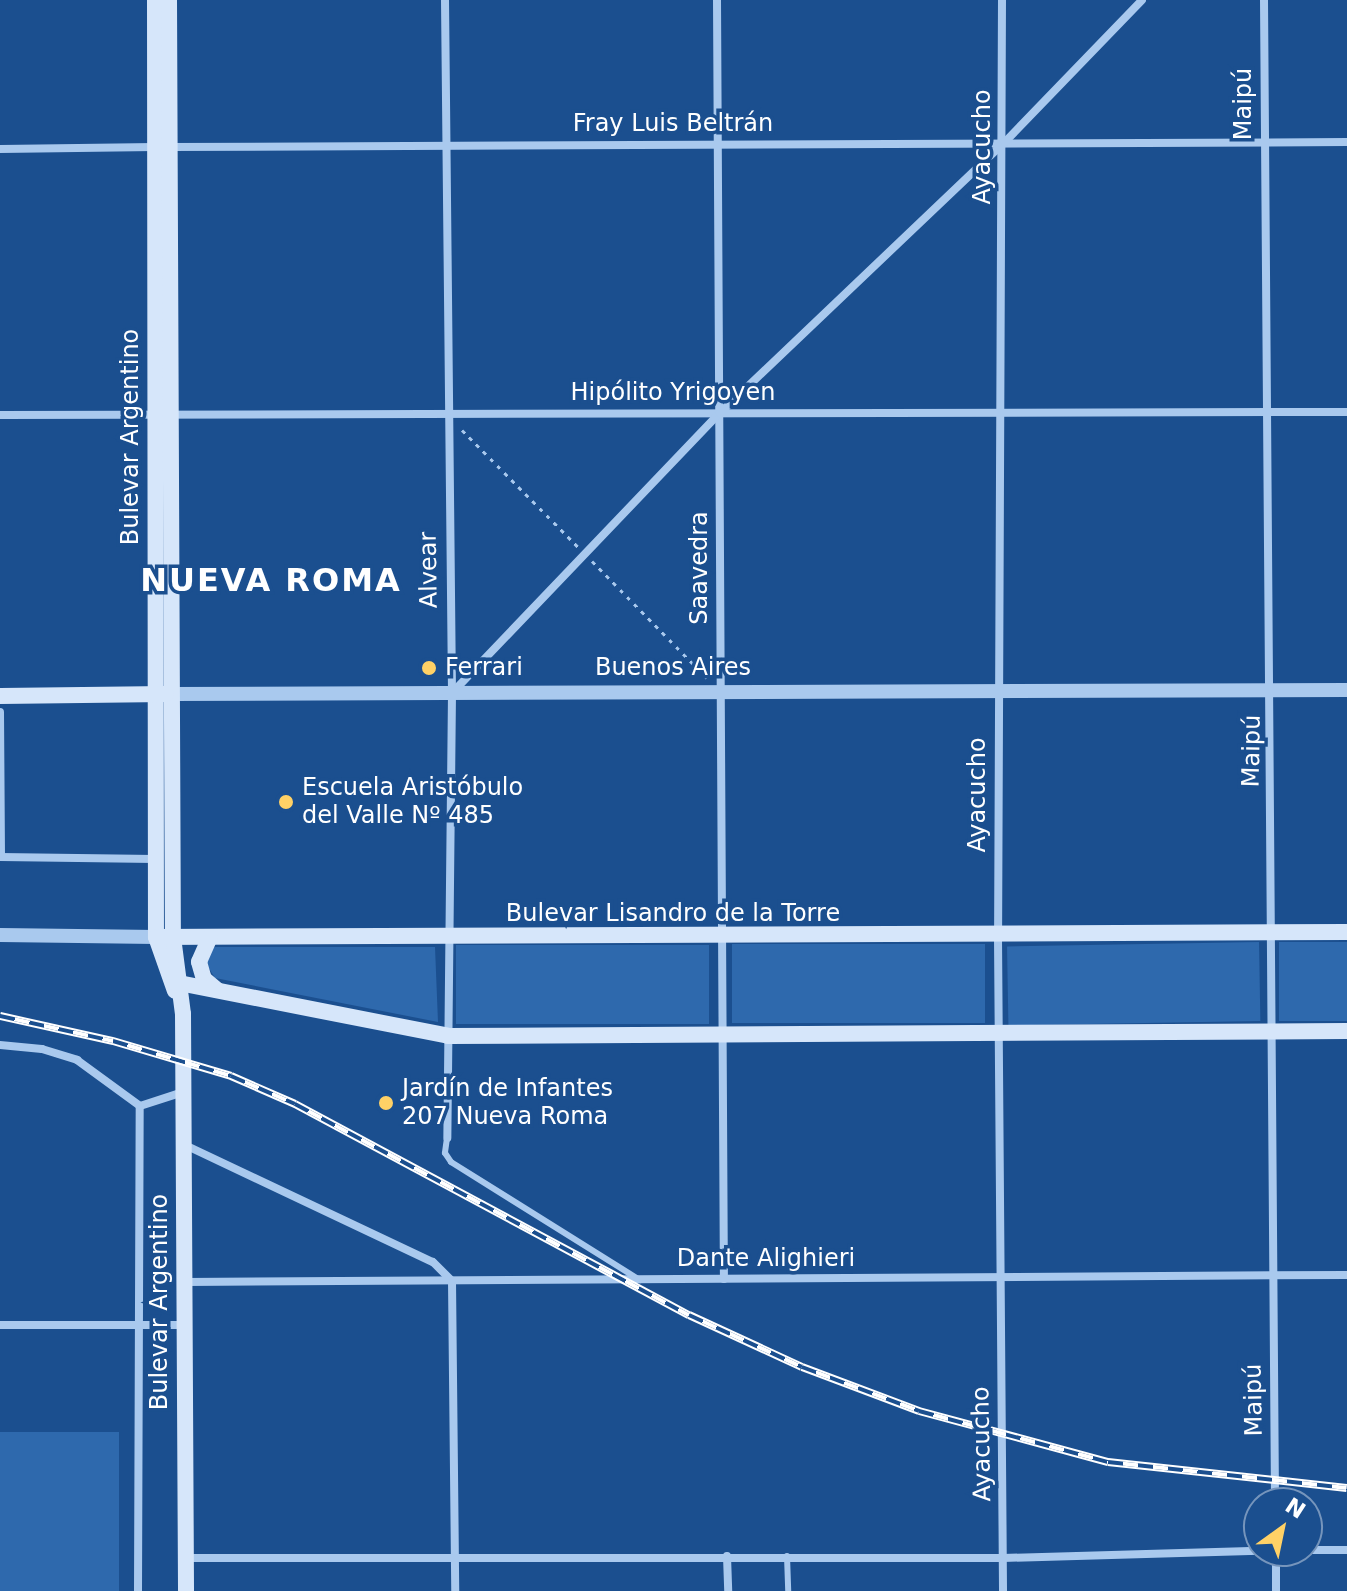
<!DOCTYPE html>
<html>
<head>
<meta charset="utf-8">
<style>
  body { margin:0 }
  #map { position:relative; width:1347px; height:1591px; overflow:hidden; background:#1b4f8f; font-family:"DejaVu Sans",sans-serif }
  div>[style] { position:absolute }
  .green>* { inset:0; background:#2e69ad; transform-origin:0 0 }
  .path>* { height:3px; margin-top:-1.5px; transform-origin:0; background:repeating-linear-gradient(90deg,#a9c9ee 0 4px,transparent 0 10px) }
  .service>* { height:6px; margin:-3px; padding:0 3px; transform-origin:3px; border-radius:3px; background:#a9c9ee }
  .minor>* { height:8px; margin:-4px; padding:0 4px; transform-origin:4px; border-radius:4px; background:#a9c9ee }
  .tertiary>* { height:14px; margin:-7px; padding:0 7px; transform-origin:7px; border-radius:7px; background:#a9c9ee }
  .secondary>* { height:16px; margin:-8px; padding:0 8px; transform-origin:8px; border-radius:8px; background:#d6e6fa }
  .rail>* { height:8px; margin-top:-4px; transform-origin:0; background:repeating-linear-gradient(90deg,#1b4f8f 0 15px,#fff 0 30px); box-sizing:border-box; border-block:2px solid #fff }
  .dots>* { width:22px; height:22px; translate:-50% -50%; box-sizing:border-box; border:4px solid #1b4f8f; border-radius:50% }
  span { translate:-50% -50%; white-space:nowrap; text-align:center; line-height:1.15; -webkit-text-stroke:7px #1b4f8f; paint-order:stroke }
  .street-label { font-size:24px; color:#fff }
  .poi-label { font-size:24px; color:#fff }
  .left { translate:0 -50%; text-align:left }
  .district-label { font-size:32px; color:#fff; font-weight:700; letter-spacing:2px }
  .north { position:absolute; left:1243px; top:1487px; width:80px; height:80px; box-sizing:border-box; background:#1b4f8f; border:2px solid #7695bc; border-radius:50%; rotate:33deg; font-size:22px; font-weight:700; line-height:32px; text-align:center; color:#fff }
  .north::after { content:''; display:block; margin:auto; width:28px; height:36px; background:#ffd166; clip-path:polygon(50% 0,100% 100%,50% 72%,0 100%) }
</style>
</head>
<body>
<div id="map">
  <div class="green">
    <div style="left:1259px;top:942px;width:79px;height:252px;rotate:89deg"></div>
    <div style="left:1347px;top:942px;width:79px;height:68px;rotate:90deg"></div>
    <div style="left:985px;top:944px;width:79px;height:253px;rotate:90deg"></div>
    <div style="left:709px;top:945px;width:79px;height:253px;rotate:90deg"></div>
    <div style="clip-path:polygon(210px 947px,435px 947px,438px 1022px,215px 978px,205px 962px)"></div>
    <div style="left:119px;top:1432px;width:159px;height:119px;rotate:90deg"></div>
  </div>
  <div class="path">
    <div style="left:462px;top:430px;width:165px;rotate:45.2deg"></div>
    <div style="left:592px;top:561px;width:164px;rotate:45.5deg"></div>
  </div>
  <div class="service">
    <div style="left:447px;top:1138px;width:15px;rotate:98deg"></div>
    <div style="left:445px;top:1153px;width:11px;rotate:56deg"></div>
    <div style="left:451px;top:1162px;width:223px;rotate:32deg"></div>
    <div style="left:787px;top:1556px;width:35px;rotate:88deg"></div>
  </div>
  <div class="minor">
    <div style="left:445px;top:0;width:693px;rotate:89.42deg"></div>
    <div style="left:452px;top:693px;width:445px;rotate:90.6deg"></div>
    <div style="left:717px;top:0;width:1279px;rotate:89.69deg"></div>
    <div style="left:1002px;top:0;width:937px;rotate:90.24deg"></div>
    <div style="left:998px;top:937px;width:654px;rotate:89.56deg"></div>
    <div style="left:1264px;top:0;width:1503px;rotate:89.58deg"></div>
    <div style="left:169px;top:147px;width:1178px;rotate:-0.24deg"></div>
    <div style="left:0;top:149px;width:155px;rotate:-0.7deg"></div>
    <div style="left:0;top:415px;width:1347px;rotate:-0.13deg"></div>
    <div style="left:452px;top:693px;width:388px;rotate:-46.3deg"></div>
    <div style="left:720px;top:413px;width:393px;rotate:-43.6deg"></div>
    <div style="left:1005px;top:142px;width:197px;rotate:-46deg"></div>
    <div style="left:0;top:712px;width:145px;rotate:89.6deg"></div>
    <div style="left:0;top:857px;width:155px;rotate:0.7deg"></div>
    <div style="left:0;top:1045px;width:42px;rotate:5.4deg"></div>
    <div style="left:42px;top:1049px;width:37px;rotate:17deg"></div>
    <div style="left:77px;top:1060px;width:78px;rotate:36.1deg"></div>
    <div style="left:140px;top:1106px;width:45px;rotate:-18deg"></div>
    <div style="left:185px;top:1145px;width:274px;rotate:25.3deg"></div>
    <div style="left:433px;top:1262px;width:27px;rotate:45deg"></div>
    <div style="left:452px;top:1281px;width:310px;rotate:89.4deg"></div>
    <div style="left:185px;top:1282px;width:1162px;rotate:-0.35deg"></div>
    <div style="left:0;top:1325px;width:184px"></div>
    <div style="left:1307px;top:1550px;width:40px"></div>
    <div style="left:727px;top:1556px;width:35px;rotate:88deg"></div>
    <div style="left:186px;top:1558px;width:817px"></div>
    <div style="left:1003px;top:1558px;width:256px;rotate:-1.6deg"></div>
    <div style="left:138px;top:1591px;width:485px;rotate:-89.8deg"></div>
    <div style="left:1276px;top:1591px;width:40px;rotate:-90deg"></div>
  </div>
  <div class="tertiary">
    <div style="left:172px;top:694px;width:1175px;rotate:-0.2deg"></div>
    <div style="left:0;top:935px;width:156px;rotate:0.7deg"></div>
  </div>
  <div class="secondary">
    <div style="left:155px;top:0;width:937px;rotate:89.94deg"></div>
    <div style="left:156px;top:937px;width:57px;rotate:70.6deg"></div>
    <div style="left:169px;top:0;width:937px;rotate:89.76deg"></div>
    <div style="left:173px;top:937px;width:78px;rotate:82.6deg"></div>
    <div style="left:183px;top:1014px;width:577px;rotate:89.7deg"></div>
    <div style="left:0;top:696px;width:166px;rotate:-0.7deg"></div>
    <div style="left:156px;top:937px;width:1191px;rotate:-0.24deg"></div>
    <div style="left:210px;top:937px;width:27px;rotate:114deg"></div>
    <div style="left:199px;top:962px;width:18px;rotate:74deg"></div>
    <div style="left:204px;top:979px;width:17px;rotate:40deg"></div>
    <div style="left:174px;top:982px;width:279px;rotate:11.1deg"></div>
    <div style="left:448px;top:1036px;width:899px;rotate:-0.32deg"></div>
  </div>
  <div class="rail">
    <div style="left:0;top:1016px;width:116px;rotate:12.5deg"></div>
    <div style="left:113px;top:1041px;width:123px;rotate:16.5deg"></div>
    <div style="left:231px;top:1076px;width:70px;rotate:23.6deg"></div>
    <div style="left:295px;top:1104px;width:447px;rotate:28.2deg"></div>
    <div style="left:689px;top:1315px;width:124px;rotate:24.7deg"></div>
    <div style="left:802px;top:1367px;width:125px;rotate:20.6deg"></div>
    <div style="left:919px;top:1411px;width:196px;rotate:15.1deg"></div>
    <div style="left:1108px;top:1462px;width:240px;rotate:6.2deg"></div>
  </div>
  <div class="dots">
    <div style="left:429px;top:668px;background:#ffd166"></div>
    <div style="left:286px;top:802px;background:#ffd166"></div>
    <div style="left:386px;top:1103px;background:#ffd166"></div>
  </div>
  <div class="street-label">
    <span style="left:1244px;top:104px;rotate:-90deg">Maipú</span>
    <span style="left:673px;top:124px">Fray Luis Beltrán</span>
    <span style="left:983px;top:147px;rotate:-90deg">Ayacucho</span>
    <span style="left:673px;top:393px">Hipólito Yrigoyen</span>
    <span style="left:131px;top:437px;rotate:-90deg">Bulevar Argentino</span>
    <span style="left:700px;top:568px;rotate:-90deg">Saavedra</span>
    <span style="left:429px;top:570px;rotate:-91deg">Alvear</span>
    <span style="left:673px;top:668px">Buenos Aires</span>
    <span style="left:1252px;top:751px;rotate:-89deg">Maipú</span>
    <span style="left:978px;top:795px;rotate:-90deg">Ayacucho</span>
    <span style="left:673px;top:914px">Bulevar Lisandro de la Torre</span>
    <span style="left:766px;top:1259px">Dante Alighieri</span>
    <span style="left:160px;top:1302px;rotate:-90deg">Bulevar Argentino</span>
    <span style="left:1254px;top:1400px;rotate:-91deg">Maipú</span>
    <span style="left:982px;top:1444px;rotate:-91deg">Ayacucho</span>
  </div>
  <div class="poi-label">
    <span class="left" style="left:445px;top:668px">Ferrari</span>
    <span class="left" style="left:302px;top:802px">Escuela Aristóbulo<br>del Valle Nº 485</span>
    <span class="left" style="left:402px;top:1103px">Jardín de Infantes<br>207 Nueva Roma</span>
  </div>
  <div class="district-label">
    <span style="left:271px;top:580px">NUEVA ROMA</span>
  </div>
  <div class="north">N</div>
</div>
</body>
</html>
